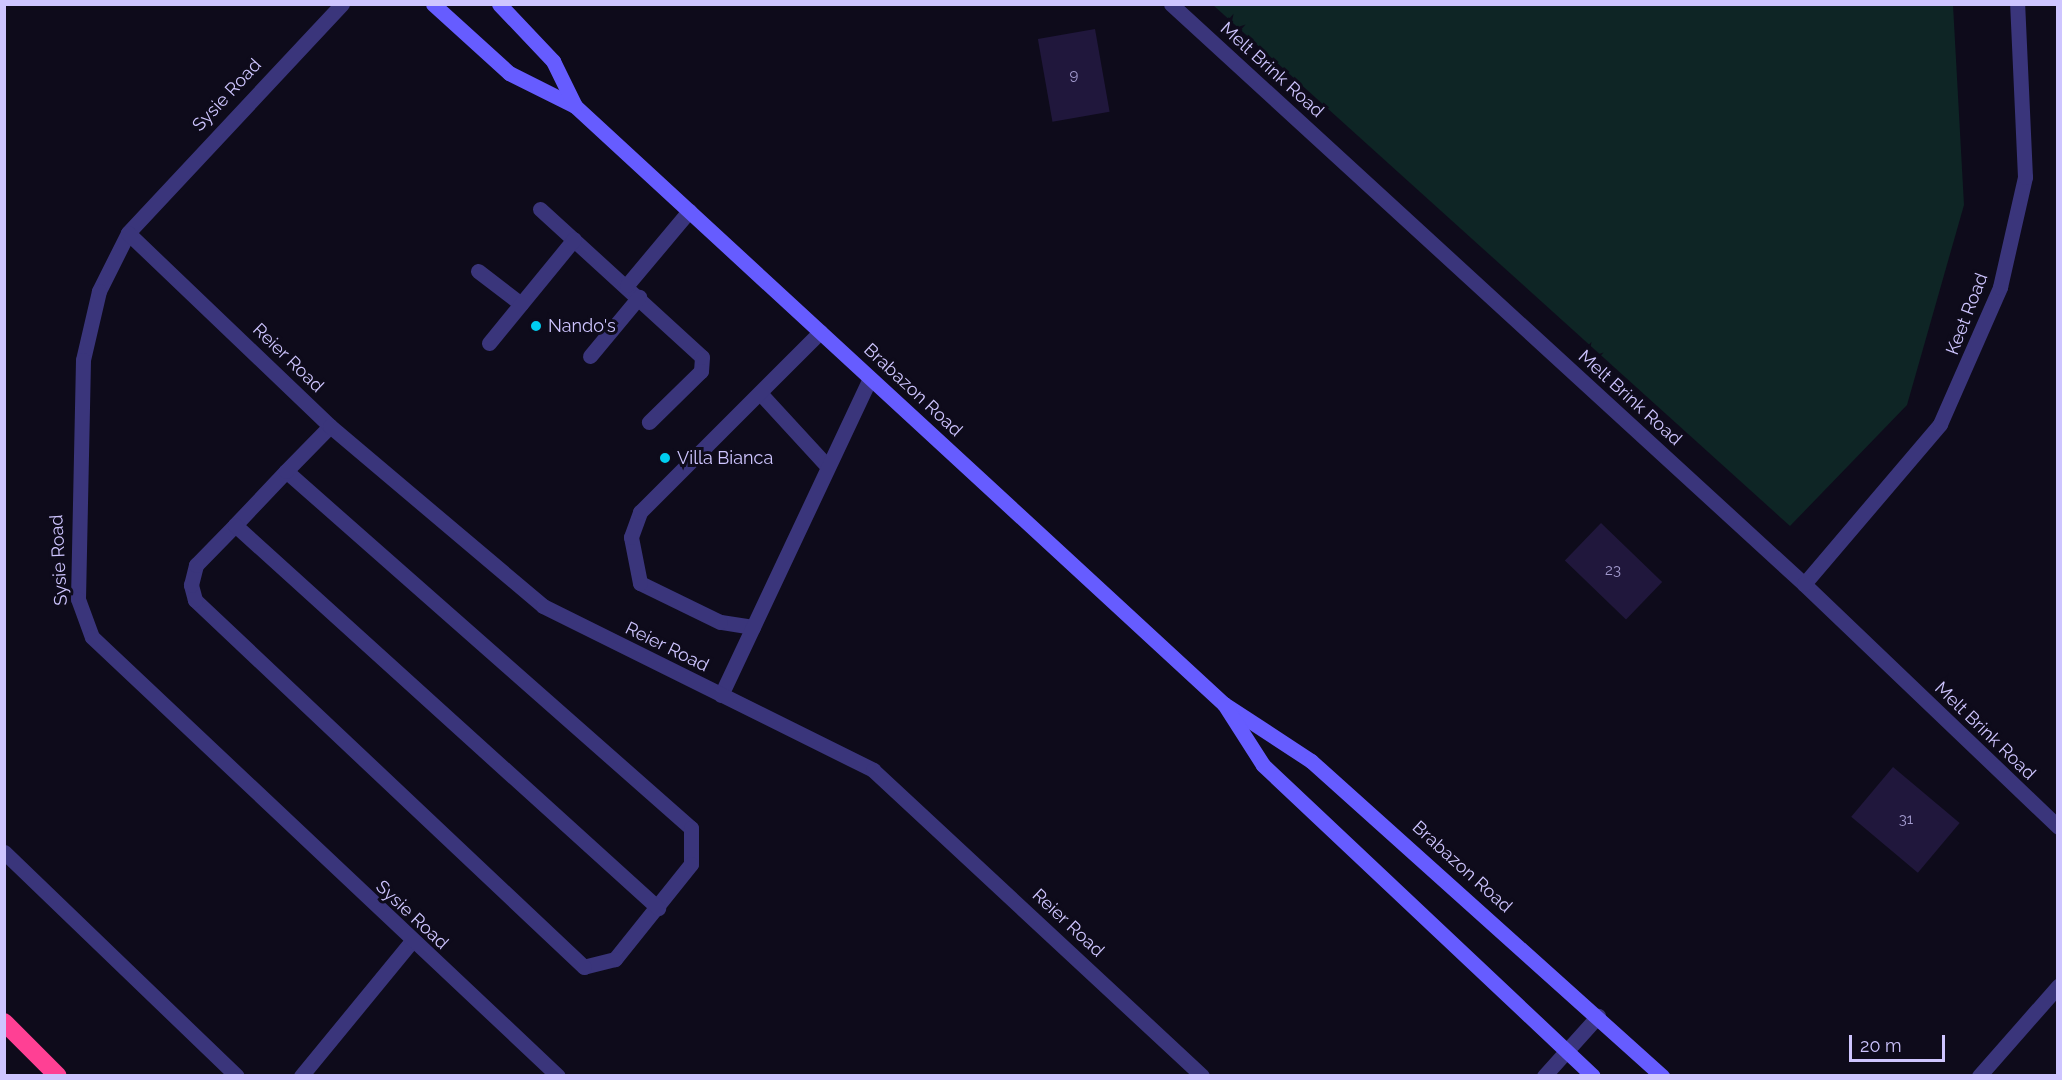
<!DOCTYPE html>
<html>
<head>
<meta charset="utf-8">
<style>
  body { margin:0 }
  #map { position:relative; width:2062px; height:1080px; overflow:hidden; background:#0e0b1b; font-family:Raleway,sans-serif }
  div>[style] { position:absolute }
  .green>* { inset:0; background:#0e2525 }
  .building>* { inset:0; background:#20173c; transform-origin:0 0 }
  .lane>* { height:15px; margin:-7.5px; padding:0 7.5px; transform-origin:7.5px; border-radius:7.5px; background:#3a357b }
  .street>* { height:15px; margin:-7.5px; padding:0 7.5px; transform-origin:7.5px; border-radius:7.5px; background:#3a357b }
  .secondary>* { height:15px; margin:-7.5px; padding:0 7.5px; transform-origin:7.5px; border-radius:7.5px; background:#665cff }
  .highway>* { height:18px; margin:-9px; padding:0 9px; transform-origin:9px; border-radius:9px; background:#ff4094 }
  .dots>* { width:16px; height:16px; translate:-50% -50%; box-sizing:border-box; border:3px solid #0e0b1b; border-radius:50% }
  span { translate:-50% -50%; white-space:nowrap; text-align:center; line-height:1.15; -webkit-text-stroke:6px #0e0b1b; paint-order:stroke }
  .number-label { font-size:15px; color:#a29ace }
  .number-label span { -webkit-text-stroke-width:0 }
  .street-label { font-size:18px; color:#cec5ff }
  .poi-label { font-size:18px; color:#cec5ff }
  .left { translate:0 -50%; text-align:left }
  .frame { position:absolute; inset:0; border:6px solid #cec5ff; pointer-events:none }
  .scale { position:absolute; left:1849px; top:1035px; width:96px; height:27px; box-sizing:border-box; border:3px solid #cec5ff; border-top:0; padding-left:8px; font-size:18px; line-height:21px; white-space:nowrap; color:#cec5ff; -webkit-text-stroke:4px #0e0b1b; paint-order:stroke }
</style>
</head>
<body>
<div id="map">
  <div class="green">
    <div style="clip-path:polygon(1213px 5px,1953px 5px,1964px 205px,1907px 405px,1790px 526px)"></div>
  </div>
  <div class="building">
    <div style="left:1095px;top:29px;width:84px;height:58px;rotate:80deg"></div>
    <div style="left:1601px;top:523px;width:85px;height:52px;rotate:44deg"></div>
    <div style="left:1893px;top:767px;width:87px;height:65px;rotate:40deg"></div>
  </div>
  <div class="lane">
    <div style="left:540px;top:209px;width:219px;rotate:42.4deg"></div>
    <div style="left:702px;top:357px;width:14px;rotate:94deg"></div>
    <div style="left:701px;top:371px;width:73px;rotate:135.6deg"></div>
    <div style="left:478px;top:271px;width:54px;rotate:37.5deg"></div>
    <div style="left:627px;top:285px;width:97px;rotate:-50deg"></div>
    <div style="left:489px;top:343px;width:134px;rotate:-50.7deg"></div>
    <div style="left:590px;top:356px;width:77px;rotate:-50.3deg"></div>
    <div style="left:760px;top:393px;width:100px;rotate:47.4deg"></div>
    <div style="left:286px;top:471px;width:540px;rotate:41.4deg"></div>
    <div style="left:691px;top:828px;width:36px;rotate:90deg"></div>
    <div style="left:691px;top:864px;width:122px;rotate:128.7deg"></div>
    <div style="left:615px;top:959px;width:32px;rotate:166deg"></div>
    <div style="left:584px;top:967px;width:535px;rotate:-136.67deg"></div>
    <div style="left:195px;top:600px;width:16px;rotate:-105deg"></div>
    <div style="left:191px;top:585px;width:21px;rotate:-76deg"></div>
    <div style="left:196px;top:565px;width:56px;rotate:-45.7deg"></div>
    <div style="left:235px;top:525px;width:74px;rotate:-46.6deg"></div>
    <div style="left:286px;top:471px;width:63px;rotate:-45.6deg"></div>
    <div style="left:235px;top:525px;width:571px;rotate:42.16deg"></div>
    <div style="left:753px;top:627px;width:33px;rotate:-171deg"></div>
    <div style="left:720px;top:622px;width:89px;rotate:-154deg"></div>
    <div style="left:640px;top:583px;width:47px;rotate:-101.1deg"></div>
    <div style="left:631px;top:537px;width:27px;rotate:-70deg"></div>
    <div style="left:640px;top:512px;width:255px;rotate:-45deg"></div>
    <div style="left:721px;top:695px;width:350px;rotate:-64.8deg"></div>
    <div style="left:4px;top:852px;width:323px;rotate:43.9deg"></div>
    <div style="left:301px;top:1076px;width:173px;rotate:-50.6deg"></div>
  </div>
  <div class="street">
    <div style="left:342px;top:4px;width:313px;rotate:133.1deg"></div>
    <div style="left:128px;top:233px;width:65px;rotate:116.6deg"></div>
    <div style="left:99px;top:291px;width:71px;rotate:103.1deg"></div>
    <div style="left:83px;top:360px;width:239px;rotate:91.2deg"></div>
    <div style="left:78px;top:599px;width:40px;rotate:69.8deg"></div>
    <div style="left:92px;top:637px;width:640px;rotate:43.29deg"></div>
    <div style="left:1171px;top:4px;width:859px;rotate:42.5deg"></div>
    <div style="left:1804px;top:584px;width:352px;rotate:43.7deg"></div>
    <div style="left:128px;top:233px;width:279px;rotate:43.7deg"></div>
    <div style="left:330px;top:426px;width:279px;rotate:40.2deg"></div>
    <div style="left:543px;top:606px;width:369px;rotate:26.4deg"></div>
    <div style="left:873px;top:770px;width:449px;rotate:42.9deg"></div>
    <div style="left:1804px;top:584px;width:210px;rotate:-49.6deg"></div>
    <div style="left:1940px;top:424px;width:150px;rotate:-66.3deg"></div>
    <div style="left:2000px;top:287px;width:113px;rotate:-77.2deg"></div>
    <div style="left:2025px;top:177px;width:173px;rotate:-92.6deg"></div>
    <div style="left:1544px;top:1076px;width:81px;rotate:-48deg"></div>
    <div style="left:1979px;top:1076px;width:120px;rotate:-48.7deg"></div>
  </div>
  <div class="secondary">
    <div style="left:433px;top:4px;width:103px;rotate:42.2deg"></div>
    <div style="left:509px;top:73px;width:74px;rotate:26.6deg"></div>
    <div style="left:575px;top:106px;width:882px;rotate:42.66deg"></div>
    <div style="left:1224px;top:704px;width:104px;rotate:33.2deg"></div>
    <div style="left:1311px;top:761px;width:472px;rotate:41.9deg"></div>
    <div style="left:499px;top:4px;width:79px;rotate:46.5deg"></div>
    <div style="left:553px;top:61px;width:50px;rotate:63.9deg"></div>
    <div style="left:1224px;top:704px;width:72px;rotate:57.4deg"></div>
    <div style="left:1263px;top:765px;width:453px;rotate:43.3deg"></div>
  </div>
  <div class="highway">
    <div style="left:4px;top:1022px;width:76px;rotate:45deg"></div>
  </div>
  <div class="dots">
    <div style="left:536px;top:326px;background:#00cef0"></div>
    <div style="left:665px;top:458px;background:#00cef0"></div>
  </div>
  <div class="number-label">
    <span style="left:1074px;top:76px">9</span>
    <span style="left:1613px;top:571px">23</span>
    <span style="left:1906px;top:820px">31</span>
  </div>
  <div class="street-label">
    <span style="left:1272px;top:70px;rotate:42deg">Melt Brink Road</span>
    <span style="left:227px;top:95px;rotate:-47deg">Sysie Road</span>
    <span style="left:1967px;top:314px;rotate:-69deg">Keet Road</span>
    <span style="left:288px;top:358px;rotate:44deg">Reier Road</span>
    <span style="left:913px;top:390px;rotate:43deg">Brabazon Road</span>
    <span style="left:1630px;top:398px;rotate:42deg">Melt Brink Road</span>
    <span style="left:59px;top:560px;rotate:-93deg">Sysie Road</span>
    <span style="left:667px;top:647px;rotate:26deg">Reier Road</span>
    <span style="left:1985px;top:731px;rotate:44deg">Melt Brink Road</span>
    <span style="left:1462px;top:867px;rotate:42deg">Brabazon Road</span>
    <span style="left:412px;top:915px;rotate:43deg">Sysie Road</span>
    <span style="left:1068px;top:923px;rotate:43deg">Reier Road</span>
  </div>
  <div class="poi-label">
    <span class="left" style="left:548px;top:326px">Nando's</span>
    <span class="left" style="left:677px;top:458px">Villa Bianca</span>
  </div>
  <div class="frame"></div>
  <div class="scale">20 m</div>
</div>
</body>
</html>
